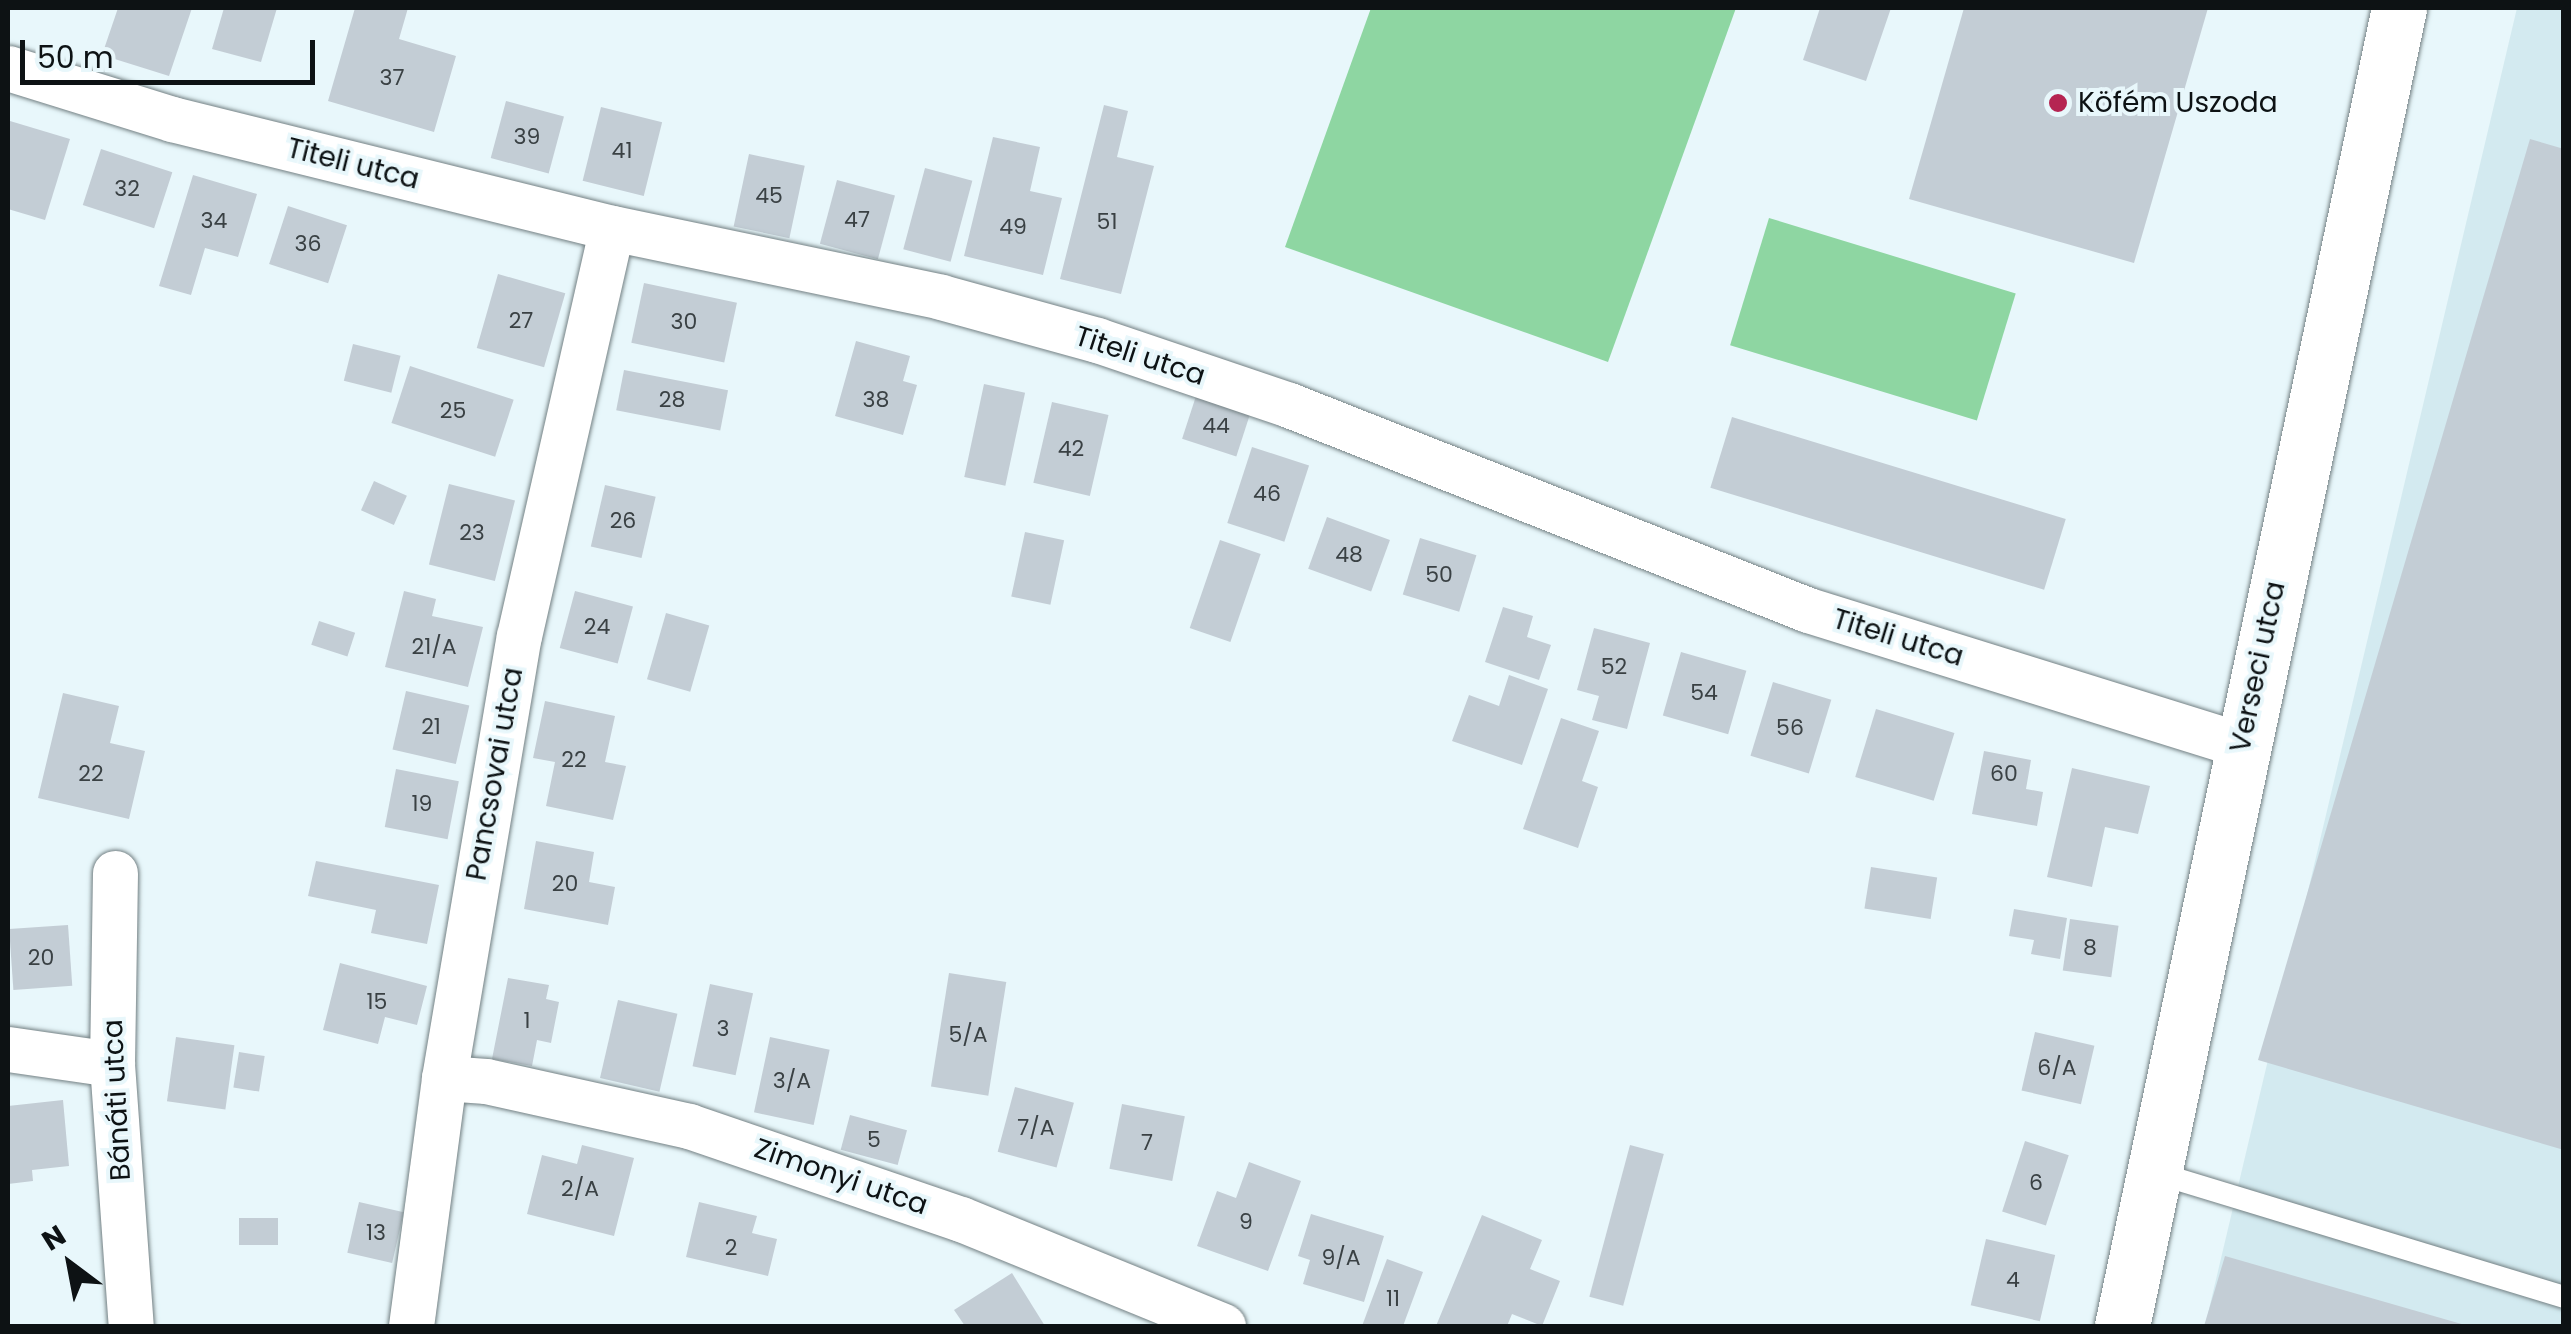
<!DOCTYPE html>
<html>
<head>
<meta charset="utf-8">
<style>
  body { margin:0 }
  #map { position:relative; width:2571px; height:1334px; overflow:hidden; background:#e8f7fb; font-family:Poppins,sans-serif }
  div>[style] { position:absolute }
  .built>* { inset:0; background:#d3eaf0 }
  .green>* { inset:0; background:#8ed6a2; transform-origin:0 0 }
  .building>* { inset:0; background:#c3cdd5; transform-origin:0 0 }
  .roads { filter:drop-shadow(0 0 2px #738083) drop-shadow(0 0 2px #738083) }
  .lane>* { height:22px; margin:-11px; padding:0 11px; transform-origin:11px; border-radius:11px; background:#fff }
  .street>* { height:45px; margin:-22.5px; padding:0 22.5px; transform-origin:22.5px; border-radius:22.5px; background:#fff }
  .secondary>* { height:55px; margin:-27.5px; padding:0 27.5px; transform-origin:27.5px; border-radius:27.5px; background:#fff }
  .dots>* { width:28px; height:28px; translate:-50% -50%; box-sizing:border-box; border:5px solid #e8f7fb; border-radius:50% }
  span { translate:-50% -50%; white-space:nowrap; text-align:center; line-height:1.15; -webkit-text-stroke:8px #e8f7fb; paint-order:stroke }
  .number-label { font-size:22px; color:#3a4144 }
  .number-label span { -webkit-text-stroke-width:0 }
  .poi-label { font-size:28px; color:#0d1214 }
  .left { translate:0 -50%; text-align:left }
  .street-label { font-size:28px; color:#0d1214 }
  .frame { position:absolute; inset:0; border:10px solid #0d1214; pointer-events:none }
  .north { position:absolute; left:20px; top:1214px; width:100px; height:100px; -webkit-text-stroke:8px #e8f7fb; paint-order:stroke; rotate:328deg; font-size:28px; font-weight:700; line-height:40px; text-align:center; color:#0d1214 }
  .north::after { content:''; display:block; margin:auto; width:35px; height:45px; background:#0d1214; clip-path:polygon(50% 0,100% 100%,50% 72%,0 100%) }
  .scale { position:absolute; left:20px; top:40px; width:295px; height:45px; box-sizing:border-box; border:5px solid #0d1214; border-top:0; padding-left:12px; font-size:30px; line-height:35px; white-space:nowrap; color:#0d1214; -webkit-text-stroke:8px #e8f7fb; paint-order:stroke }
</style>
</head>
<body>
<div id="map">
  <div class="built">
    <div style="clip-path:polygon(2517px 8px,2563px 8px,2563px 1326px,2205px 1326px)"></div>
  </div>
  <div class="green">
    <div style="clip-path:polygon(1371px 8px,1736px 8px,1608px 362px,1285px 247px)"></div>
    <div style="left:1769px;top:218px;width:258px;height:133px;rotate:17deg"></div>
  </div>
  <div class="building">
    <div style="clip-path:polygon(118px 8px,192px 8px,169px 76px,102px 55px)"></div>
    <div style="clip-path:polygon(224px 8px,277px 8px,261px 62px,212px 49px)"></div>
    <div style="clip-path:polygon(355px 8px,408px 8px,399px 39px,456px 56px,434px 132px,328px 101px)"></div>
    <div style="clip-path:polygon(1820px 8px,1891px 8px,1866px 81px,1803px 60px)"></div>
    <div style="clip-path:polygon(1964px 8px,2208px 8px,2134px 263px,1909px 199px)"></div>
    <div style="left:506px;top:101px;width:60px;height:59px;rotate:15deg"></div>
    <div style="clip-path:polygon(1104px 105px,1128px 111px,1117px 157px,1154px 166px,1121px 294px,1060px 279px)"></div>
    <div style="left:601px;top:107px;width:63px;height:76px;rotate:14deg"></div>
    <div style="clip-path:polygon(10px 121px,70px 139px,45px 220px,8px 209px)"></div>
    <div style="clip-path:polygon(993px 137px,1040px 147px,1030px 191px,1062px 198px,1043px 275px,964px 256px)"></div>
    <div style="clip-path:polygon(2530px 139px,2564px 149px,2564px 1150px,2258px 1060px)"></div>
    <div style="left:101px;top:149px;width:75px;height:59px;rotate:18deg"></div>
    <div style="left:749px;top:154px;width:57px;height:74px;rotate:12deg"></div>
    <div style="left:925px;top:168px;width:49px;height:84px;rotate:15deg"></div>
    <div style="clip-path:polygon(193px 175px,257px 194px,238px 257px,205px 248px,191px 295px,159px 286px)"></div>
    <div style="left:837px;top:180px;width:60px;height:66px;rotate:15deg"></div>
    <div style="left:288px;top:206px;width:62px;height:61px;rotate:18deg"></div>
    <div style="left:498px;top:274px;width:70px;height:77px;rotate:16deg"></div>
    <div style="left:644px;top:283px;width:95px;height:61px;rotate:12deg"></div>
    <div style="clip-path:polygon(856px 341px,910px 356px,903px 381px,917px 385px,903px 435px,835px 416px)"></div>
    <div style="left:353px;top:344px;width:49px;height:38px;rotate:14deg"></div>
    <div style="left:410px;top:366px;width:109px;height:60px;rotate:18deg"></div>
    <div style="left:624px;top:370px;width:106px;height:41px;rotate:11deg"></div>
    <div style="left:984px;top:384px;width:42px;height:95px;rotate:12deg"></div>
    <div style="left:1196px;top:396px;width:57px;height:45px;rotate:18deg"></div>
    <div style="left:1052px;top:402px;width:58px;height:83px;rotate:13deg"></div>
    <div style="left:1732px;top:417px;width:349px;height:74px;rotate:17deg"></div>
    <div style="left:1252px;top:447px;width:60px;height:80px;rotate:18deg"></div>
    <div style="left:374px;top:481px;width:36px;height:32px;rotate:24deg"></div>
    <div style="left:449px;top:484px;width:68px;height:83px;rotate:14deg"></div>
    <div style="left:605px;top:485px;width:52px;height:63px;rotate:13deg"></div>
    <div style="left:1327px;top:517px;width:67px;height:55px;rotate:20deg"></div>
    <div style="left:1025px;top:532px;width:40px;height:66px;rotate:12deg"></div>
    <div style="left:1420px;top:538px;width:59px;height:59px;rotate:17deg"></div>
    <div style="left:1220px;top:540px;width:43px;height:93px;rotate:19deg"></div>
    <div style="clip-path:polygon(404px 591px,436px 599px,432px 616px,483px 627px,468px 687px,385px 667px)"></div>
    <div style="left:575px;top:591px;width:60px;height:59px;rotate:15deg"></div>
    <div style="clip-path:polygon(1503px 607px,1533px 616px,1527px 637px,1551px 645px,1539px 680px,1485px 662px)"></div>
    <div style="left:666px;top:613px;width:45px;height:69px;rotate:16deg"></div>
    <div style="left:319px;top:621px;width:38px;height:25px;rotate:18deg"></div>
    <div style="clip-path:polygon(1594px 628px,1650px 643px,1627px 729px,1592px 720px,1599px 696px,1577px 690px)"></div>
    <div style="left:1681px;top:652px;width:68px;height:66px;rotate:16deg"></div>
    <div style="clip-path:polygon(1509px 675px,1548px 689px,1522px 765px,1452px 741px,1469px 695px,1499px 706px)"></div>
    <div style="left:1773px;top:682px;width:61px;height:77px;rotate:17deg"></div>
    <div style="left:406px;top:691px;width:65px;height:60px;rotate:13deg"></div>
    <div style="clip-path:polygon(63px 693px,119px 706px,110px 743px,145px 751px,129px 819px,38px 798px)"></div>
    <div style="clip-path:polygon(545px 701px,615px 716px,605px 762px,626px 766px,613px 820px,546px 806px,555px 762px,533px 758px)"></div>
    <div style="left:1876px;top:709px;width:82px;height:71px;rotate:17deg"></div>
    <div style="clip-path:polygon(1561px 718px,1599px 731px,1582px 781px,1598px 787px,1578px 848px,1523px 829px)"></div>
    <div style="clip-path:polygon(1984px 751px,2031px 760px,2026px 789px,2043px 792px,2037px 826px,1972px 814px)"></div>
    <div style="clip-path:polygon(2072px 768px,2150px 786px,2138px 834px,2105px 827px,2092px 887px,2047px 877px)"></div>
    <div style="left:396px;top:769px;width:64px;height:59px;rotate:11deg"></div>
    <div style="clip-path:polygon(536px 841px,594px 852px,589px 882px,615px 887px,608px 925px,524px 909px)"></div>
    <div style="clip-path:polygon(316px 861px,439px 885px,427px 944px,371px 933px,376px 910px,308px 896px)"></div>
    <div style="left:1871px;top:867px;width:67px;height:42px;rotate:9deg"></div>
    <div style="clip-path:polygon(2014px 909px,2067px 918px,2060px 959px,2031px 954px,2034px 940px,2009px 936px)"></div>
    <div style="left:2070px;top:919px;width:49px;height:52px;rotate:8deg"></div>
    <div style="left:68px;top:925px;width:61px;height:59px;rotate:86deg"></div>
    <div style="clip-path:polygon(340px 963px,427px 986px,417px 1025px,385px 1017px,378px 1044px,323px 1030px)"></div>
    <div style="left:949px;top:973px;width:58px;height:115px;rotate:9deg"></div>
    <div style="clip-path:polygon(508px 978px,549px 985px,546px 999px,559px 1002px,551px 1043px,537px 1040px,532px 1066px,492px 1059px)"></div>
    <div style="left:710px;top:984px;width:44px;height:84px;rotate:12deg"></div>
    <div style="left:618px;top:1000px;width:61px;height:80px;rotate:13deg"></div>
    <div style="left:2035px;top:1032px;width:61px;height:60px;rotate:13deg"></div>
    <div style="left:176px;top:1037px;width:59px;height:65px;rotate:8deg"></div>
    <div style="left:770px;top:1037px;width:61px;height:77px;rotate:12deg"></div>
    <div style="left:239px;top:1052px;width:26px;height:36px;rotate:9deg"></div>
    <div style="left:1015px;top:1087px;width:61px;height:67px;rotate:15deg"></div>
    <div style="clip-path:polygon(63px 1100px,69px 1166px,32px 1170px,33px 1181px,8px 1184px,8px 1106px)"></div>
    <div style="left:1122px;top:1104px;width:64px;height:66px;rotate:11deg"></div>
    <div style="left:850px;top:1115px;width:59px;height:36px;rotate:15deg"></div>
    <div style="left:2025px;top:1141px;width:46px;height:74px;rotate:18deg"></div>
    <div style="clip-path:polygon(582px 1145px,634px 1158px,614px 1236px,527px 1214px,542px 1155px,577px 1164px)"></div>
    <div style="left:1630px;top:1145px;width:35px;height:157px;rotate:15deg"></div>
    <div style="clip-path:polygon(1249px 1162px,1301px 1181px,1268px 1271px,1197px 1246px,1217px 1191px,1236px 1198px)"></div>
    <div style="left:359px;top:1202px;width:46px;height:52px;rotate:13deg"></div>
    <div style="clip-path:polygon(699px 1202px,757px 1216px,752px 1233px,777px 1239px,768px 1276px,686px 1257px)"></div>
    <div style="clip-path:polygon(1311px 1214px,1384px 1236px,1364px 1302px,1303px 1284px,1310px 1260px,1298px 1256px)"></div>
    <div style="clip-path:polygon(1482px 1215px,1542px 1240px,1530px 1269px,1560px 1281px,1542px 1326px,1512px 1314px,1507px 1326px,1436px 1326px)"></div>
    <div style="left:278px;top:1218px;width:27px;height:39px;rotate:90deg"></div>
    <div style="left:1986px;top:1239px;width:71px;height:68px;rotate:13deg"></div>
    <div style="clip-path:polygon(2225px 1256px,2465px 1325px,2464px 1326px,2204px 1326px)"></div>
    <div style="clip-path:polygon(1387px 1259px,1423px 1272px,1403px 1326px,1362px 1326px)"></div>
    <div style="clip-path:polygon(1012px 1273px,1045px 1326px,965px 1326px,954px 1310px)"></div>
  </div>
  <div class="roads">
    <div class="lane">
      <div style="left:2153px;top:1172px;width:430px;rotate:16.9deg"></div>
    </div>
    <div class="street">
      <div style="left:8px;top:68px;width:172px;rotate:17.3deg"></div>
      <div style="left:172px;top:119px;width:453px;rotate:13.9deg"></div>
      <div style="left:612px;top:228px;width:336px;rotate:11.8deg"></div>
      <div style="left:941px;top:297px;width:162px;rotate:15.4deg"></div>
      <div style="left:1097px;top:340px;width:203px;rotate:18.7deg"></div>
      <div style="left:1289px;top:405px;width:558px;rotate:21.55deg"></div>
      <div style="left:1808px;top:610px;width:454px;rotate:17.3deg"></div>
      <div style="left:115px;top:873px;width:191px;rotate:90.9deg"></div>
      <div style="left:112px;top:1064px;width:263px;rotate:85.9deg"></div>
      <div style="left:8px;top:1049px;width:105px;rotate:8.2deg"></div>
      <div style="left:444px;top:1078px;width:42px;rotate:4.1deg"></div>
      <div style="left:486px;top:1081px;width:208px;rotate:12.5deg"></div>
      <div style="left:689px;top:1126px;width:287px;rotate:18.9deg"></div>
      <div style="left:961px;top:1219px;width:283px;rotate:22.2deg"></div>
      <div style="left:411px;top:1326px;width:250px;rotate:-82.4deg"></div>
      <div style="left:444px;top:1078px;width:448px;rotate:-80.4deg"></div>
      <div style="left:519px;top:636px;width:418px;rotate:-77.2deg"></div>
    </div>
    <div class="secondary">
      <div style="left:2122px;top:1326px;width:1347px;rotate:-78.13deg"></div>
    </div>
  </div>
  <div class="dots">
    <div style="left:2058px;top:103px;background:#b52552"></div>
  </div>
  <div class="number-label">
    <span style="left:392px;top:78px">37</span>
    <span style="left:527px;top:137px">39</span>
    <span style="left:622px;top:151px">41</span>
    <span style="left:127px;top:189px">32</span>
    <span style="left:769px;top:196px">45</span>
    <span style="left:857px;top:220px">47</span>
    <span style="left:214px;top:221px">34</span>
    <span style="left:1107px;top:222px">51</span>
    <span style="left:1013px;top:227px">49</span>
    <span style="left:308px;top:244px">36</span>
    <span style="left:521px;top:321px">27</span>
    <span style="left:684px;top:322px">30</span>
    <span style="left:672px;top:400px">28</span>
    <span style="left:876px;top:400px">38</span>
    <span style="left:453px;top:411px">25</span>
    <span style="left:1216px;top:426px">44</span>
    <span style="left:1071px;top:449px">42</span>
    <span style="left:1267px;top:494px">46</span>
    <span style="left:623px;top:521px">26</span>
    <span style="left:472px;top:533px">23</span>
    <span style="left:1349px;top:555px">48</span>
    <span style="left:1439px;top:575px">50</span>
    <span style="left:597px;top:627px">24</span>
    <span style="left:434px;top:647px">21/A</span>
    <span style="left:1614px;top:667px">52</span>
    <span style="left:1704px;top:693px">54</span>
    <span style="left:431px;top:727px">21</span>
    <span style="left:1790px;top:728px">56</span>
    <span style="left:574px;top:760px">22</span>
    <span style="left:91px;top:774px">22</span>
    <span style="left:2004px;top:774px">60</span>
    <span style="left:422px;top:804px">19</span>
    <span style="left:565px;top:884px">20</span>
    <span style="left:2090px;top:948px">8</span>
    <span style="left:41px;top:958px">20</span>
    <span style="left:377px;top:1002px">15</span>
    <span style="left:527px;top:1021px">1</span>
    <span style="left:723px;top:1029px">3</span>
    <span style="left:968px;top:1035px">5/A</span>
    <span style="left:2057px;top:1068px">6/A</span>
    <span style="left:792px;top:1081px">3/A</span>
    <span style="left:1036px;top:1128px">7/A</span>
    <span style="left:874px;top:1140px">5</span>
    <span style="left:1147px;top:1143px">7</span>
    <span style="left:2036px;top:1183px">6</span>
    <span style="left:580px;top:1189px">2/A</span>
    <span style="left:1246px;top:1222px">9</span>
    <span style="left:376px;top:1233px">13</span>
    <span style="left:731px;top:1248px">2</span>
    <span style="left:1341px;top:1258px">9/A</span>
    <span style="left:2013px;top:1280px">4</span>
    <span style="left:1393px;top:1299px">11</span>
  </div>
  <div class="poi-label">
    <span class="left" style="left:2078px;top:103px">Köfém Uszoda</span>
  </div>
  <div class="street-label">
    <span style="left:353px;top:164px;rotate:14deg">Titeli utca</span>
    <span style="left:1140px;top:356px;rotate:18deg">Titeli utca</span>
    <span style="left:1898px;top:638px;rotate:17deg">Titeli utca</span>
    <span style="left:2258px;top:667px;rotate:-78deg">Verseci utca</span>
    <span style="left:495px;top:774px;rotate:-80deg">Pancsovai utca</span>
    <span style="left:117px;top:1100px;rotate:-93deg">Bánáti utca</span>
    <span style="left:841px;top:1177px;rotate:19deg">Zimonyi utca</span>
  </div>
  <div class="frame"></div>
  <div class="north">N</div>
  <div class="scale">50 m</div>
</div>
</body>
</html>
